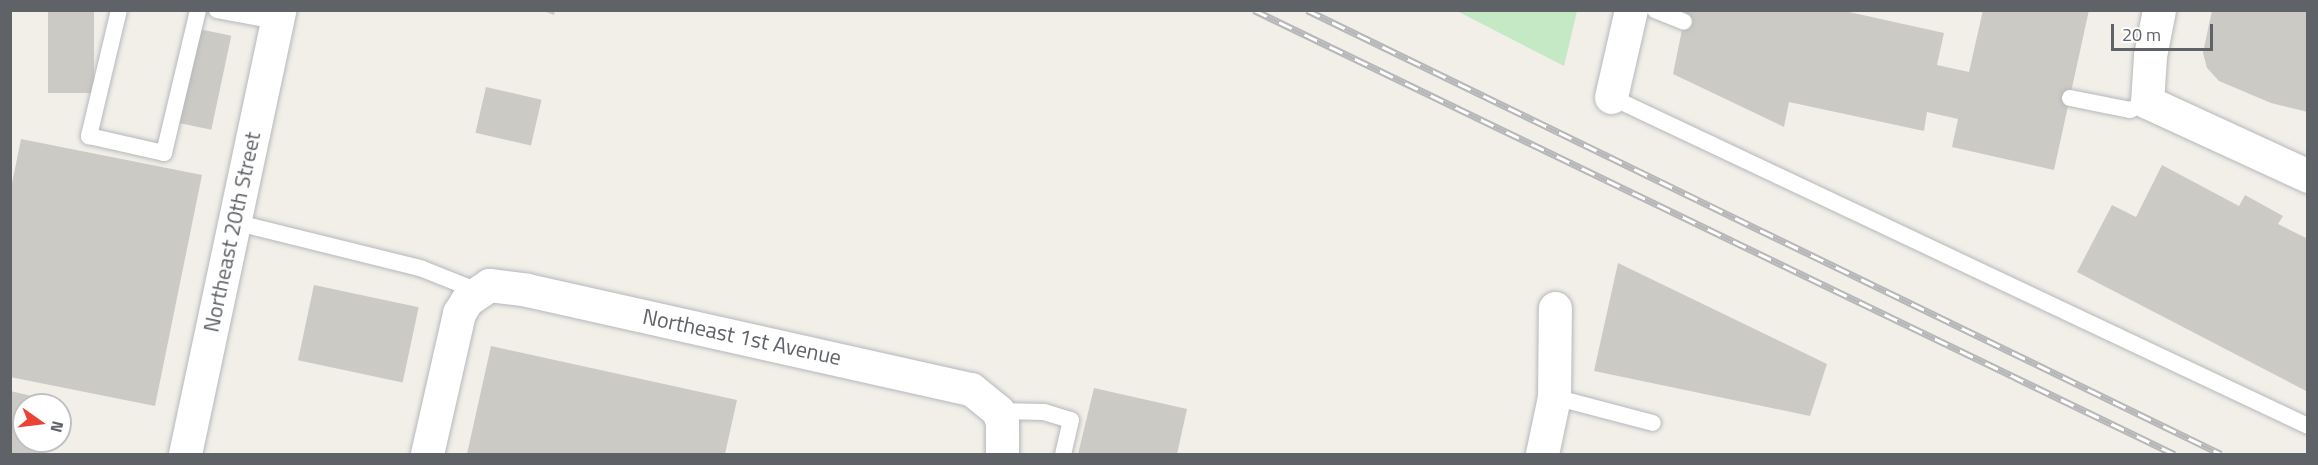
<!DOCTYPE html>
<html>
<head>
<meta charset="utf-8">
<style>
  body { margin:0 }
  #map { position:relative; width:2318px; height:465px; overflow:hidden; background:#f1efe8; font-family:"Titillium Web",sans-serif }
  div>[style] { position:absolute }
  .green>* { inset:0; background:#c5e8c5 }
  .building>* { inset:0; background:#cccac5; transform-origin:0 0 }
  .roads { filter:drop-shadow(0 0 2px #b5b8bc) drop-shadow(0 0 2px #b5b8bc) }
  .lane>* { height:16px; margin:-8px; padding:0 8px; transform-origin:8px; border-radius:8px; background:#fff }
  .street>* { height:33px; margin:-16.5px; padding:0 16.5px; transform-origin:16.5px; border-radius:16.5px; background:#fff }
  .secondary>* { height:33px; margin:-16.5px; padding:0 16.5px; transform-origin:16.5px; border-radius:16.5px; background:#fff }
  .rail>* { height:7px; margin-top:-3.5px; transform-origin:0; background:repeating-linear-gradient(90deg,#fff 0 14px,#b6b7b8 0 28px); box-sizing:border-box; border-block:2px solid #b6b7b8 }
  span { translate:-50% -50%; white-space:nowrap; text-align:center; line-height:1.15; -webkit-text-stroke:4.5px #fff; paint-order:stroke }
  .street-label { font-size:22px; color:#5f6368 }
  .frame { position:absolute; inset:0; border:12px solid #5f6368; pointer-events:none }
  .north { position:absolute; left:12px; top:393px; width:60px; height:60px; box-sizing:border-box; background:#fff; border:2px solid #bfc1c3; border-radius:50%; rotate:104deg; font-size:16px; font-weight:700; line-height:24px; text-align:center; color:#5f6368 }
  .north::after { content:''; display:block; margin:auto; width:21px; height:27px; background:#ea4335; clip-path:polygon(50% 0,100% 100%,50% 72%,0 100%) }
  .scale { position:absolute; left:2111px; top:24px; width:102px; height:27px; box-sizing:border-box; border:3px solid #5f6368; border-top:0; padding-left:8px; font-size:18px; line-height:21px; white-space:nowrap; color:#5f6368; -webkit-text-stroke:4px #fff; paint-order:stroke }
</style>
</head>
<body>
<div id="map">
  <div class="green">
    <div style="clip-path:polygon(1457px 11px,1577px 11px,1564px 66px)"></div>
  </div>
  <div class="building">
    <div style="left:48px;top:10px;width:46px;height:83px"></div>
    <div style="clip-path:polygon(541px 10px,555px 10px,554px 15px)"></div>
    <div style="clip-path:polygon(1686px 10px,1840px 10px,1944px 33px,1937px 65px,1969px 72px,1983px 10px,2089px 10px,2054px 170px,1952px 147px,1958px 119px,1927px 112px,1924px 131px,1789px 102px,1784px 127px,1673px 74px)"></div>
    <div style="clip-path:polygon(2212px 10px,2308px 10px,2308px 112px,2271px 103px,2219px 81px,2207px 68px,2203px 53px)"></div>
    <div style="left:199px;top:29px;width:33px;height:96px;rotate:12deg"></div>
    <div style="left:486px;top:87px;width:57px;height:47px;rotate:13deg"></div>
    <div style="clip-path:polygon(21px 139px,202px 175px,155px 406px,10px 377px,10px 193px)"></div>
    <div style="clip-path:polygon(2162px 165px,2239px 206px,2245px 195px,2283px 216px,2278px 224px,2308px 239px,2308px 392px,2077px 272px,2112px 205px,2136px 217px)"></div>
    <div style="clip-path:polygon(1618px 263px,1827px 364px,1810px 416px,1594px 371px)"></div>
    <div style="left:314px;top:285px;width:107px;height:77px;rotate:12deg"></div>
    <div style="clip-path:polygon(491px 346px,737px 400px,725px 454px,467px 454px)"></div>
    <div style="clip-path:polygon(1094px 388px,1187px 409px,1177px 454px,1078px 454px)"></div>
    <div style="clip-path:polygon(10px 391px,54px 401px,53px 405px,24px 405px,24px 441px,45px 441px,42px 454px,10px 454px)"></div>
  </div>
  <div class="roads">
    <div class="lane">
      <div style="left:119px;top:10px;width:130px;rotate:103.4deg"></div>
      <div style="left:89px;top:136px;width:77px;rotate:12.8deg"></div>
      <div style="left:164px;top:153px;width:147px;rotate:-76.6deg"></div>
      <div style="left:217px;top:10px;width:60px;rotate:10.6deg"></div>
      <div style="left:1655px;top:10px;width:31px;rotate:22deg"></div>
      <div style="left:1611px;top:97px;width:771px;rotate:25.27deg"></div>
      <div style="left:2070px;top:98px;width:61px;rotate:11.3deg"></div>
      <div style="left:2130px;top:110px;width:19px;rotate:-25deg"></div>
      <div style="left:234px;top:222px;width:192px;rotate:13.9deg"></div>
      <div style="left:420px;top:268px;width:62px;rotate:21.6deg"></div>
      <div style="left:1554px;top:397px;width:102px;rotate:14.7deg"></div>
      <div style="left:998px;top:411px;width:46px;rotate:1.2deg"></div>
      <div style="left:1044px;top:412px;width:28px;rotate:17deg"></div>
      <div style="left:1071px;top:420px;width:35px;rotate:103deg"></div>
    </div>
    <div class="street">
      <div style="left:2159px;top:10px;width:47px;rotate:101.1deg"></div>
      <div style="left:2150px;top:56px;width:46px;rotate:93.7deg"></div>
      <div style="left:2147px;top:102px;width:177px;rotate:24.7deg"></div>
      <div style="left:1611px;top:97px;width:89px;rotate:-77.1deg"></div>
      <div style="left:427px;top:454px;width:145px;rotate:-77.2deg"></div>
      <div style="left:459px;top:313px;width:15px;rotate:-58deg"></div>
      <div style="left:467px;top:300px;width:27px;rotate:-34deg"></div>
      <div style="left:489px;top:285px;width:38px;rotate:7deg"></div>
      <div style="left:527px;top:290px;width:455px;rotate:12.6deg"></div>
      <div style="left:971px;top:389px;width:35px;rotate:39deg"></div>
      <div style="left:998px;top:411px;width:12px;rotate:70deg"></div>
      <div style="left:1002px;top:422px;width:32px;rotate:90deg"></div>
      <div style="left:1542px;top:454px;width:58px;rotate:-78.1deg"></div>
      <div style="left:1554px;top:397px;width:89px;rotate:-89.4deg"></div>
    </div>
    <div class="secondary">
      <div style="left:185px;top:454px;width:454px;rotate:-78deg"></div>
    </div>
  </div>
  <div class="rail">
    <div style="left:1254px;top:10px;width:1022px;rotate:25.76deg"></div>
    <div style="left:1307px;top:10px;width:1016px;rotate:25.91deg"></div>
  </div>
  <div class="street-label">
    <span style="left:232px;top:232px;rotate:-78deg">Northeast 20th Street</span>
    <span style="left:742px;top:337px;rotate:12deg">Northeast 1st Avenue</span>
  </div>
  <div class="frame"></div>
  <div class="north">N</div>
  <div class="scale">20 m</div>
</div>
</body>
</html>
